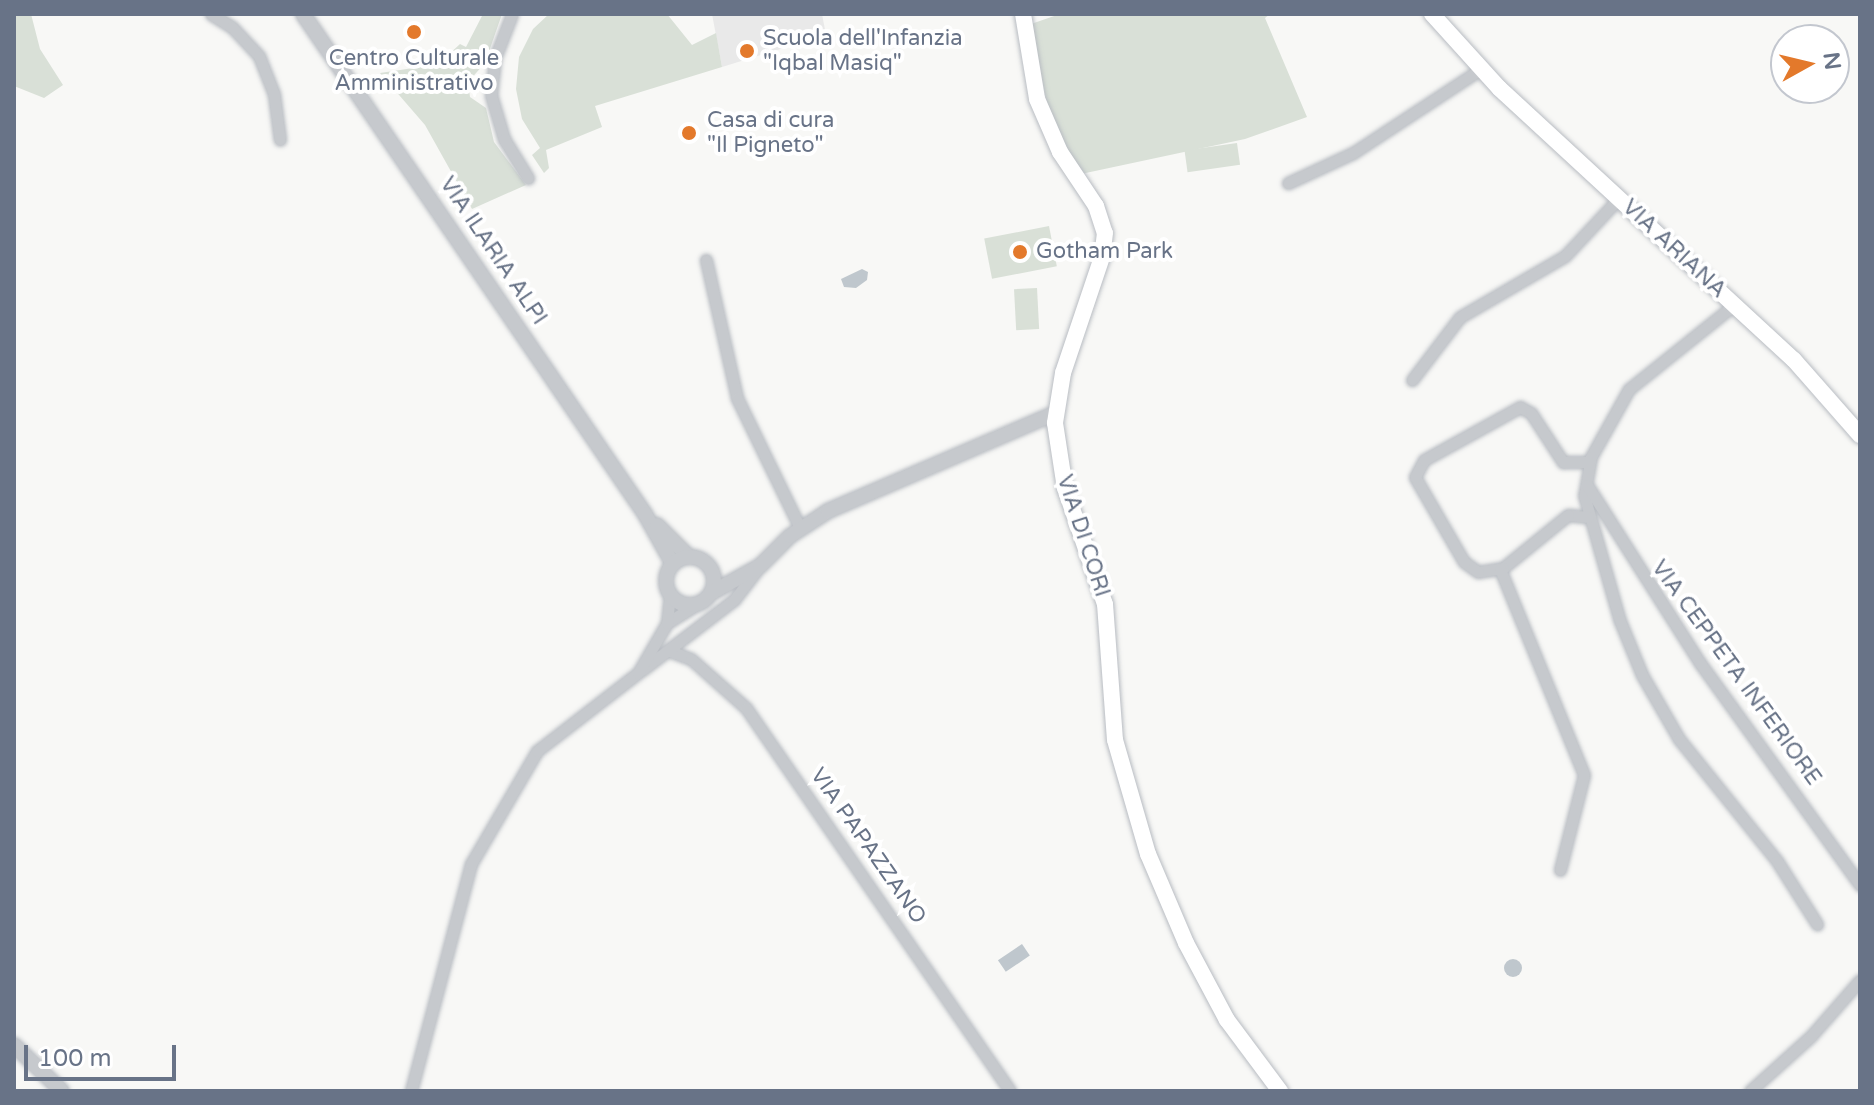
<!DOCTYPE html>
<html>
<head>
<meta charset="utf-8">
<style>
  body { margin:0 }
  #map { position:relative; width:1874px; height:1105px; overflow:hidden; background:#f8f8f6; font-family:"Varela Round",sans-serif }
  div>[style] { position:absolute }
  .built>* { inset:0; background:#e9e9e9 }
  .green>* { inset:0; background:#d9e0d7; transform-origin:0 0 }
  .water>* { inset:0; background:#bfc7cd; transform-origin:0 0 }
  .round { border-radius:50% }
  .roads { filter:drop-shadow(0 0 2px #b8bcc2) drop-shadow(0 0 2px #b8bcc2) }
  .minor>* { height:11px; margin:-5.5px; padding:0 5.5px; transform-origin:5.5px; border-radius:5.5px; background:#c6c9cd }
  .tertiary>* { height:14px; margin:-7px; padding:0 7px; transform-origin:7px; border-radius:7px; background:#c6c9cd }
  .tertiary>.ring { margin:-7px; padding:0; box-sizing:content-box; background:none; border:14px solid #c6c9cd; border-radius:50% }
  .secondary>* { height:16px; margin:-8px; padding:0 8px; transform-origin:8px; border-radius:8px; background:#fff }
  .dots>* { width:22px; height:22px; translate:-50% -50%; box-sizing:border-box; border:4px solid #fff; border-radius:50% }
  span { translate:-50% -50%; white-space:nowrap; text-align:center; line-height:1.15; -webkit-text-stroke:8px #fff; paint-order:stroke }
  .poi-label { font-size:22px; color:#687387 }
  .left { translate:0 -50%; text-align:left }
  .street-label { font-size:22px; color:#687387 }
  .frame { position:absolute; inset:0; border:16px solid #687387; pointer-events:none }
  .north { position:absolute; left:1770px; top:24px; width:80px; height:80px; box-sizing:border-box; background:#fff; border:2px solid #c3c7cf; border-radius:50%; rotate:82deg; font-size:22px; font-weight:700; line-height:32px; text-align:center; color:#687387 }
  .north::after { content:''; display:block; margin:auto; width:28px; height:36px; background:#e3792b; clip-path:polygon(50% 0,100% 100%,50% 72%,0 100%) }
  .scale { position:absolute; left:24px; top:1045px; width:152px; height:36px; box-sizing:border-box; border:4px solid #687387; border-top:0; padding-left:10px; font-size:24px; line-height:28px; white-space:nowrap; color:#687387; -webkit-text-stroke:6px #fff; paint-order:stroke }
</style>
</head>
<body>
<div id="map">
  <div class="built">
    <div style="clip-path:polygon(712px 14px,822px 14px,826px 35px,722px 67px)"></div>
  </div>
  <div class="green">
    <div style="clip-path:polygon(14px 14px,31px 14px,40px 49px,63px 85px,44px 98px,14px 86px)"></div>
    <div style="clip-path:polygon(483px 14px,502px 14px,485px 63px,468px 82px,470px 97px,486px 108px,494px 142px,526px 185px,472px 209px,425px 125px,380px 73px,420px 67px,445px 58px,460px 44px,466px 47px)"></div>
    <div style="clip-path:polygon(549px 14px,667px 14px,692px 45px,716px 33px,722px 67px,595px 106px,602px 127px,546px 150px,549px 168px,544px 173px,532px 155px,540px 148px,522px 119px,516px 89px,519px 57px,533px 29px)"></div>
    <div style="clip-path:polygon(1060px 14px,1270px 14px,1265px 18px,1307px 117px,1245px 139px,1081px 174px,1057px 136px,1047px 104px,1031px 24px)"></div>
    <div style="left:1237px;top:143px;width:22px;height:53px;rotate:82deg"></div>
    <div style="left:1049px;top:226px;width:41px;height:66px;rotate:79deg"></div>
    <div style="left:1037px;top:288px;width:41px;height:23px;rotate:87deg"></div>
  </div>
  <div class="water">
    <div style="clip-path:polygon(862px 269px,868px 272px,867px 280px,856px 288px,844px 287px,841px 279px)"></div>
    <div style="left:1022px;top:944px;width:14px;height:29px;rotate:56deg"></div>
    <div class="round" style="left:1504px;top:959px;width:18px;height:18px"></div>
  </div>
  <div class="roads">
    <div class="minor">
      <div style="left:211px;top:14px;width:25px;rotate:32deg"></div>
      <div style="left:232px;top:27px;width:40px;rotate:47deg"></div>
      <div style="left:259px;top:56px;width:41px;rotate:68.5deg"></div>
      <div style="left:274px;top:94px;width:46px;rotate:82.6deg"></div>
      <div style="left:512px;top:14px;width:47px;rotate:111.1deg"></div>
      <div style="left:495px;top:58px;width:37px;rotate:96deg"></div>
      <div style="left:491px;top:95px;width:46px;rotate:73.5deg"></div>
      <div style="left:504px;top:139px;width:46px;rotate:58.4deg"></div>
      <div style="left:1288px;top:183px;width:72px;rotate:-24.8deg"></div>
      <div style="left:1353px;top:153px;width:153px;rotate:-33.3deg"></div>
      <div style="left:706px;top:260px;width:141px;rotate:77.3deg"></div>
      <div style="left:737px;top:398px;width:144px;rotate:64.1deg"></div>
      <div style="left:1734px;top:305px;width:134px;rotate:141.3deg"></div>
      <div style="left:1629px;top:389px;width:78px;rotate:119.2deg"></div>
      <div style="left:1591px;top:457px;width:39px;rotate:100deg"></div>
      <div style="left:1584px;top:495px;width:131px;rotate:74.1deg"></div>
      <div style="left:1620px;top:621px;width:58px;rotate:67.8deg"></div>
      <div style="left:1642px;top:675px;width:74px;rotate:60deg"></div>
      <div style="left:1679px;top:739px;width:156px;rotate:51.2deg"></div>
      <div style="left:1777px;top:861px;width:75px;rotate:57.6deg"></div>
      <div style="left:1412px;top:380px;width:79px;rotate:-52.7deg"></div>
      <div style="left:1460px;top:317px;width:121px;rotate:-30.2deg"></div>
      <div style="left:1565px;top:256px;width:79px;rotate:-47deg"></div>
      <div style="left:1587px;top:485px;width:211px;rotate:57.6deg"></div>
      <div style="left:1700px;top:663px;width:274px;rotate:54.2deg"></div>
      <div style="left:1588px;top:517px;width:20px;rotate:-174deg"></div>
      <div style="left:1568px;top:515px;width:84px;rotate:140.8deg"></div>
      <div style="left:1503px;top:568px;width:25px;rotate:171deg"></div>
      <div style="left:1478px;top:572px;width:17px;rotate:-144deg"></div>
      <div style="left:1464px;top:562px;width:98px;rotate:-120deg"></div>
      <div style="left:1415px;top:477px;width:19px;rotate:-62deg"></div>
      <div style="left:1424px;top:460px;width:110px;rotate:-28.9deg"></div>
      <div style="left:1520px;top:407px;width:13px;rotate:29deg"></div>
      <div style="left:1531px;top:413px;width:59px;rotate:56.9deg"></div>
      <div style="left:1563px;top:462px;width:26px"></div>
      <div style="left:1500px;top:569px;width:222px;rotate:67.8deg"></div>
      <div style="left:1584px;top:775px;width:98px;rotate:104.2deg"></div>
      <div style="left:667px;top:623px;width:34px;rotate:-32deg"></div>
      <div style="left:670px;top:651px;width:22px;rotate:21deg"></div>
      <div style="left:691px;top:659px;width:74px;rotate:41.7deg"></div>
      <div style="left:746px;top:708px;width:465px;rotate:55.4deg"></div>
      <div style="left:642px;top:670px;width:116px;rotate:-37.3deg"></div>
      <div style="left:734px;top:600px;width:43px;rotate:-52.6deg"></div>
      <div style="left:411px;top:1091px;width:235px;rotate:-75.2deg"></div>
      <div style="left:471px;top:864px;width:131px;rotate:-59.7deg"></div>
      <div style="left:537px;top:751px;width:128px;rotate:-37.7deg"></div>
      <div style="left:638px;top:673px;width:58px;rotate:-59.9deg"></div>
      <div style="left:667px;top:623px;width:29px;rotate:-84deg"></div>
      <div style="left:1750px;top:1091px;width:82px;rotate:-42deg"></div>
      <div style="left:1811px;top:1036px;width:74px;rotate:-48.8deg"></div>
    </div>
    <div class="tertiary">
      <div style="left:303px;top:14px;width:606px;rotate:55.63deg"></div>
      <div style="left:645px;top:514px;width:57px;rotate:60.8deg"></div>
      <div style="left:657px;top:525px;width:45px;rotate:45deg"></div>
      <div class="ring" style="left:666px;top:557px;width:34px;height:34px"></div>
      <div style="left:711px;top:593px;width:56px;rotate:-28.9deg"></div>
      <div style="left:760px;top:566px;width:42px;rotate:-45deg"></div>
      <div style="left:790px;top:536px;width:45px;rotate:-33.3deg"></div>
      <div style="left:828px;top:511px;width:248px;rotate:-23.3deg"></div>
      <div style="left:14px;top:1045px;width:66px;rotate:43.8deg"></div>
    </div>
    <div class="secondary">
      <div style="left:1023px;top:14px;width:86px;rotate:80.6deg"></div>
      <div style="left:1037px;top:99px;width:58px;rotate:66.5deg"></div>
      <div style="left:1060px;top:152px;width:65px;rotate:56.3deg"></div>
      <div style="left:1096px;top:206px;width:28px;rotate:72deg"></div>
      <div style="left:1105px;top:233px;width:24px;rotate:97deg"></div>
      <div style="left:1102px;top:257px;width:122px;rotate:108.6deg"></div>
      <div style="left:1063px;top:373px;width:51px;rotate:99.1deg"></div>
      <div style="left:1055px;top:423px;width:66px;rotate:81.3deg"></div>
      <div style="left:1065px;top:488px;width:123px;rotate:71deg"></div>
      <div style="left:1105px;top:604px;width:136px;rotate:85.8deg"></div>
      <div style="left:1115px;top:740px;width:119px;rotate:73.9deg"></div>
      <div style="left:1148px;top:854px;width:97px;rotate:66.9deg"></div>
      <div style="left:1186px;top:943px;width:87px;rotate:62deg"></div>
      <div style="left:1227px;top:1020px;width:89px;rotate:53.3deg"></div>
      <div style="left:1432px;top:14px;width:100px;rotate:47.8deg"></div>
      <div style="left:1499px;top:88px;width:401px;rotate:42.7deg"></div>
      <div style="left:1794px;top:360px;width:100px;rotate:48.7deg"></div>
    </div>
  </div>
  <div class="dots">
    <div style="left:414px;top:32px;background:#e3792b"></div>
    <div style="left:747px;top:51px;background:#e3792b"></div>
    <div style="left:689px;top:133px;background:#e3792b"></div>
    <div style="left:1020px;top:252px;background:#e3792b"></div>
  </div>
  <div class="poi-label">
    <span class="left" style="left:763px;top:51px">Scuola dell'Infanzia<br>"Iqbal Masiq"</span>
    <span style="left:414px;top:71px">Centro Culturale<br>Amministrativo</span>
    <span class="left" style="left:707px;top:133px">Casa di cura<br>"Il Pigneto"</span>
    <span class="left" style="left:1036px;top:252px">Gotham Park</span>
  </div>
  <div class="street-label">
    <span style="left:1674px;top:249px;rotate:43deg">VIA ARIANA</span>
    <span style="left:493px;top:251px;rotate:56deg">VIA ILARIA ALPI</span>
    <span style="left:1083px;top:536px;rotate:72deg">VIA DI CORI</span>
    <span style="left:1736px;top:673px;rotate:54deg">VIA CEPPETA INFERIORE</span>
    <span style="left:868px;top:846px;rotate:55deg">VIA PAPAZZANO</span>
  </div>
  <div class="frame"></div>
  <div class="north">N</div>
  <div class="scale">100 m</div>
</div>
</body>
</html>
